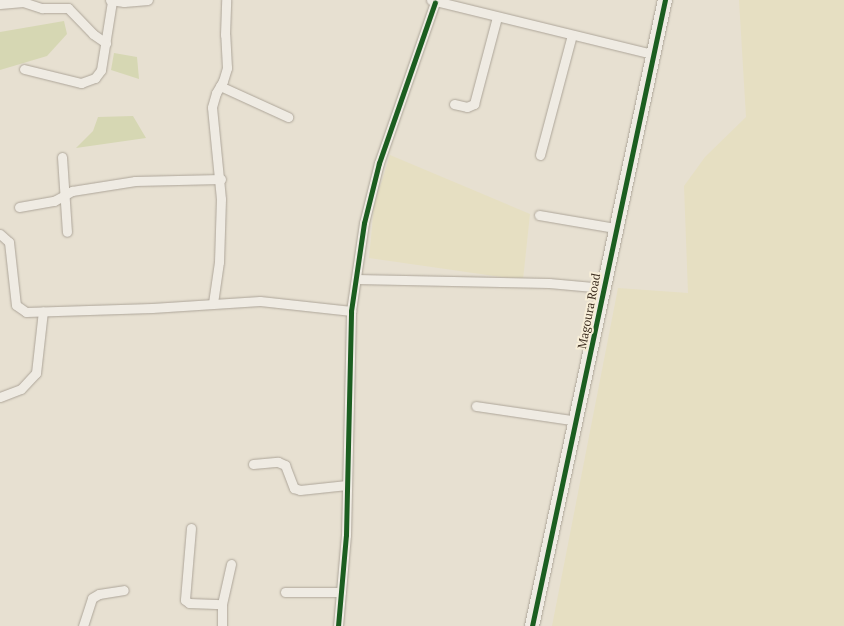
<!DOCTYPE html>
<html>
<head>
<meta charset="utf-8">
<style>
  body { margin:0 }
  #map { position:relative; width:844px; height:626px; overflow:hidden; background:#e7e0d1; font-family:"PT Serif",serif }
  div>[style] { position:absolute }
  .farmland>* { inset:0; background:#e6dfc2 }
  .green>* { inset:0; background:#d6d7b3 }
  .roads { filter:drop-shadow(0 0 1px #ada599) drop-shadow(0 0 1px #ada599) }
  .street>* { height:9px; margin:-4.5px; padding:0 4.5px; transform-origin:4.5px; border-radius:4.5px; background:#efebe3 }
  .secondary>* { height:14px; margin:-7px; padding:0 7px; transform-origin:7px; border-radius:7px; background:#efebe3 }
  .cycleway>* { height:5px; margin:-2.5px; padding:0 2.5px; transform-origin:2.5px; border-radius:2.5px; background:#1b5e20 }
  span { translate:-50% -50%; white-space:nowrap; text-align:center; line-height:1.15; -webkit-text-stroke:4px #f7eed8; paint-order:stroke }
  .street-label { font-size:12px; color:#3d2e20 }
</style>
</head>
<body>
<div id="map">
  <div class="farmland">
    <div style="clip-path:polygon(739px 0,844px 0,844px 626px,552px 626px,618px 288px,688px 293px,684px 186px,705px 157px,746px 117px)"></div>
    <div style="clip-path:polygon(390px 155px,530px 214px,523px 280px,369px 258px,374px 206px)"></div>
  </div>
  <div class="green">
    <div style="clip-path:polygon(64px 21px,67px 34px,47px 56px,0 70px,0 32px)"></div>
    <div style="clip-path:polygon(114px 53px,137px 57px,139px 79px,111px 70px)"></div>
    <div style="clip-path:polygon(133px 116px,146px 138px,76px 148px,93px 131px,98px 117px)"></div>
  </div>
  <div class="roads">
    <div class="street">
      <div style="left:110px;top:0;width:14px;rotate:8deg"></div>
      <div style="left:124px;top:2px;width:24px;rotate:-5deg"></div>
      <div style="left:431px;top:0;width:228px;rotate:13.7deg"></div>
      <div style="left:0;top:4px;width:23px;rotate:-5deg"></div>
      <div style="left:23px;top:2px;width:20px;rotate:18deg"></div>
      <div style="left:42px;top:8px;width:26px"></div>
      <div style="left:68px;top:8px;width:36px;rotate:46deg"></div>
      <div style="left:93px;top:34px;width:16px;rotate:35deg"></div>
      <div style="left:24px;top:69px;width:59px;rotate:13.8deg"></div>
      <div style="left:81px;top:83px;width:15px;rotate:-20deg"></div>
      <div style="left:95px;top:78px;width:10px;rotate:-53deg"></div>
      <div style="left:101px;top:70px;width:70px;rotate:-80.9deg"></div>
      <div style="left:220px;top:86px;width:75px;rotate:24.5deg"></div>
      <div style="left:454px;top:104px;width:13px;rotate:13deg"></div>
      <div style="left:467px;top:107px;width:8px;rotate:-23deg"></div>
      <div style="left:474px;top:104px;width:90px;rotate:-75.2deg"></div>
      <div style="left:540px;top:155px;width:124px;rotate:-75.1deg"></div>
      <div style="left:62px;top:157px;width:75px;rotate:86.2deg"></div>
      <div style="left:19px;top:207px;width:36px;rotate:-10deg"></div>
      <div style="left:54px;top:201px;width:21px;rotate:-29deg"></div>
      <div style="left:72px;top:191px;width:64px;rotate:-9deg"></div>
      <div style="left:135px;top:181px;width:86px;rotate:-1.3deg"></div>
      <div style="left:539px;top:215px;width:77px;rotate:9.7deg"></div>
      <div style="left:0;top:234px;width:12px;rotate:42deg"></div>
      <div style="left:9px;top:242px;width:63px;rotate:83.7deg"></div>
      <div style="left:16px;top:305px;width:12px;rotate:35deg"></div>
      <div style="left:26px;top:312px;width:126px;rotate:-1.8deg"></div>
      <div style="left:152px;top:308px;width:108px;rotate:-3.7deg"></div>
      <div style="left:260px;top:301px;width:92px;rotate:6.3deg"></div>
      <div style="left:356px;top:279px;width:193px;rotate:1.2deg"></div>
      <div style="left:549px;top:283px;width:55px;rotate:5.2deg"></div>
      <div style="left:213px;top:303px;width:41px;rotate:-81.7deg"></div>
      <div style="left:219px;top:262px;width:63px;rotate:-88.2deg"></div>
      <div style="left:221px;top:199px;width:92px;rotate:-95.6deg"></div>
      <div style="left:212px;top:107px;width:15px;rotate:-74deg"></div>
      <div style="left:216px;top:93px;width:14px;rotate:-60deg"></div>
      <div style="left:223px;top:81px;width:14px;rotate:-73deg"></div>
      <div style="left:227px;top:68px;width:33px;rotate:-93deg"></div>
      <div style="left:225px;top:35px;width:35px;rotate:-88deg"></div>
      <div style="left:0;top:397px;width:22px;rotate:-21deg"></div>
      <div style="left:21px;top:389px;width:22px;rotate:-47deg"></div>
      <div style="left:36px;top:373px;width:62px;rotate:-83.6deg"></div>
      <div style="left:476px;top:406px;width:102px;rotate:8.4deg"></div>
      <div style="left:253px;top:464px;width:25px;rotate:-5deg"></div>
      <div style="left:278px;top:462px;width:8px;rotate:23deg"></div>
      <div style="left:285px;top:465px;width:25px;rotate:69deg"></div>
      <div style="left:294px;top:488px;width:6px;rotate:18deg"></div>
      <div style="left:300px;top:490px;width:47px;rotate:-6.1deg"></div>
      <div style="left:191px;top:528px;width:72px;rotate:94.8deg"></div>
      <div style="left:185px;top:600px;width:5px;rotate:37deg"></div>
      <div style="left:189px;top:603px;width:33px;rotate:2deg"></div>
      <div style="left:285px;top:592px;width:56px"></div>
      <div style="left:83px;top:626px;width:29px;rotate:-72deg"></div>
      <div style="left:92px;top:598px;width:8px;rotate:-30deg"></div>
      <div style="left:99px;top:594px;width:25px;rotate:-9deg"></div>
      <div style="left:222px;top:626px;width:22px;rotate:-90deg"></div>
      <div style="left:222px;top:604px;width:41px;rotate:-77.3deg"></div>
      <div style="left:338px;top:626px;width:91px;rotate:-85deg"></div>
      <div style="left:346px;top:535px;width:224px;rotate:-88.7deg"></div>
      <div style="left:351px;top:311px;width:89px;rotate:-81.6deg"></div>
      <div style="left:364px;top:223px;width:62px;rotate:-76deg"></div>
      <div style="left:379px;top:163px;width:170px;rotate:-70.8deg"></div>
    </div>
    <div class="secondary">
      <div style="left:532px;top:626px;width:640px;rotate:-78.01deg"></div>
    </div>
  </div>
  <div class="cycleway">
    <div style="left:338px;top:626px;width:91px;rotate:-85deg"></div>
    <div style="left:346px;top:535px;width:224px;rotate:-88.7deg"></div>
    <div style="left:351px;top:311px;width:89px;rotate:-81.6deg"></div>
    <div style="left:364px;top:223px;width:62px;rotate:-76deg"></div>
    <div style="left:379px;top:163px;width:170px;rotate:-70.8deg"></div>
    <div style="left:532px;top:626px;width:640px;rotate:-78.01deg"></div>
  </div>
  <div class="street-label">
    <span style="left:589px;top:311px;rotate:-79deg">Magoura Road</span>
  </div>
</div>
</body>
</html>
